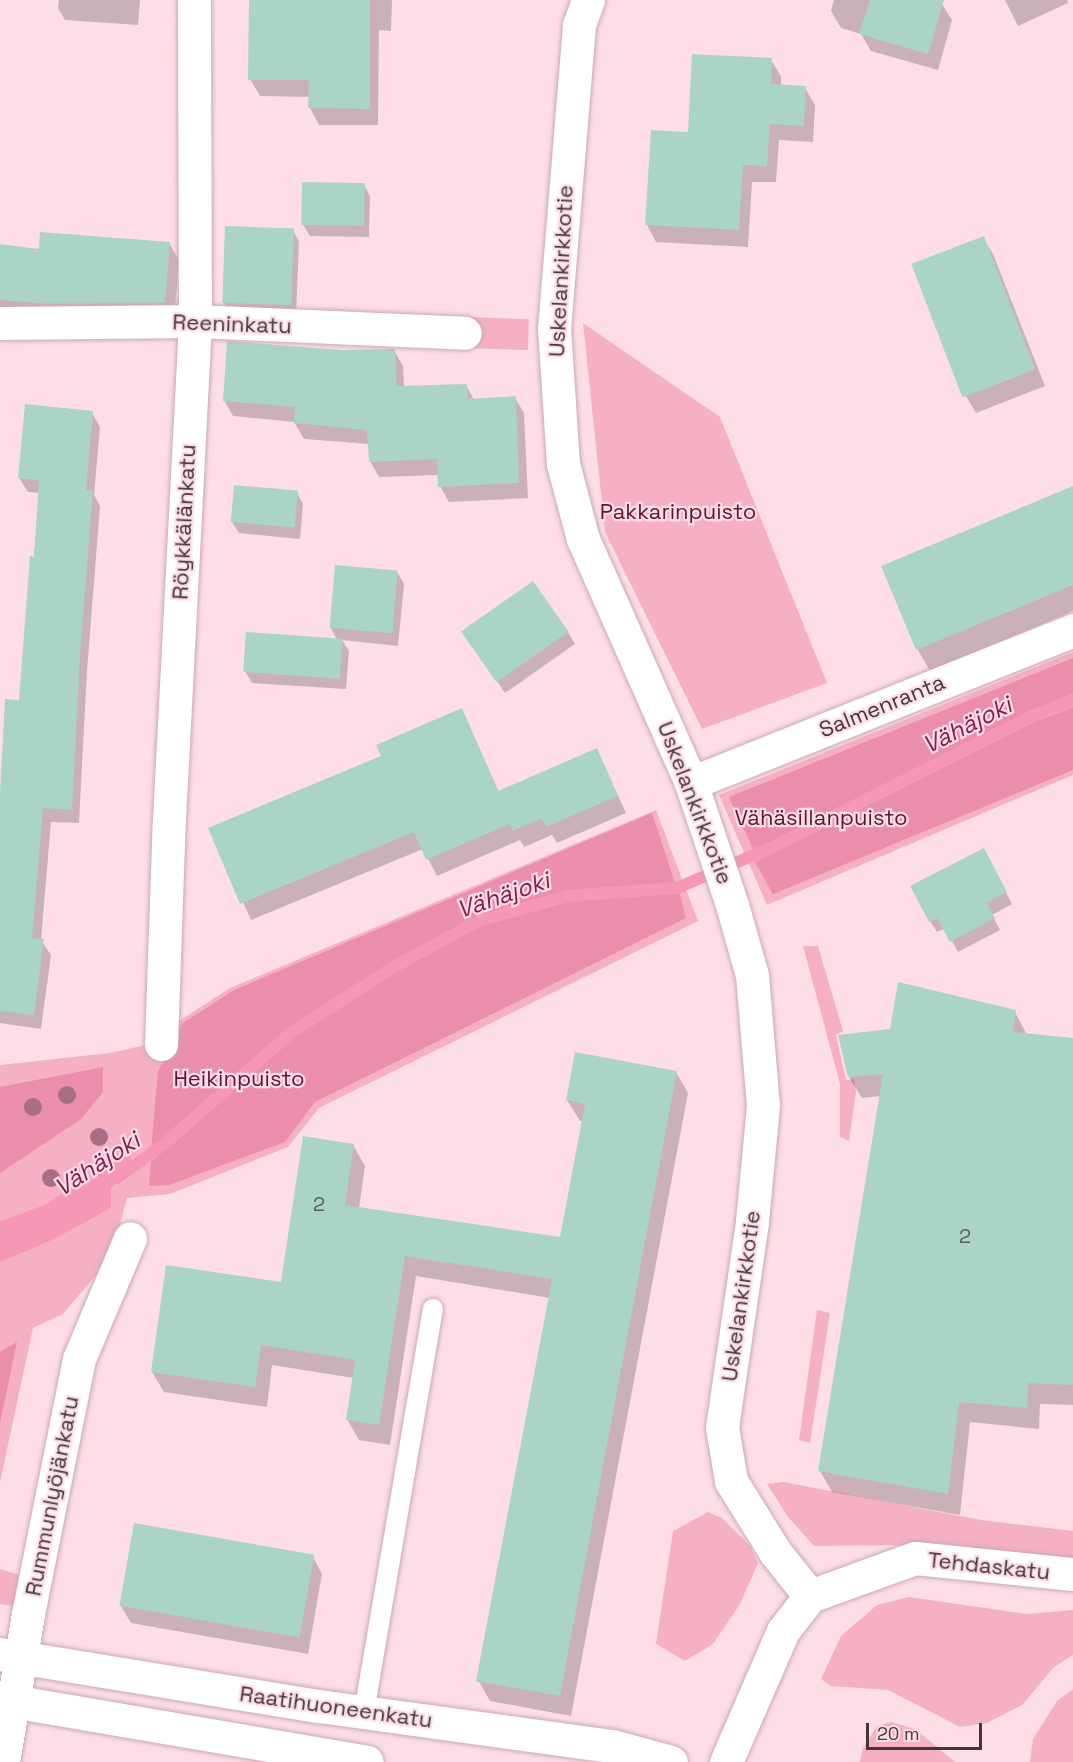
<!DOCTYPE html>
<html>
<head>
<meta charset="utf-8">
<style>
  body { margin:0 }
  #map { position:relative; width:1073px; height:1762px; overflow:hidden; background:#fddee6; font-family:"Space Grotesk",sans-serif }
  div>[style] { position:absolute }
  .green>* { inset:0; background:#f5b0c4; transform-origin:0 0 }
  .forest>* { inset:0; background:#eb8eac }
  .water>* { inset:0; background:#f597b5 }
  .shadow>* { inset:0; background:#0003 }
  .stream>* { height:12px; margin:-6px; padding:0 6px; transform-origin:6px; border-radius:6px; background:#f597b5 }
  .building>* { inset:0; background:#abd4c8; transform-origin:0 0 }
  .roads { filter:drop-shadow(0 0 2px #cda8b2) drop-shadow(0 0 2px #cda8b2) }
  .lane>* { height:20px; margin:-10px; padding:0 10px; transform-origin:10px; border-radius:10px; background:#fff }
  .street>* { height:33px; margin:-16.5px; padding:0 16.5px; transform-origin:16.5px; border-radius:16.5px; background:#fff }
  .secondary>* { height:33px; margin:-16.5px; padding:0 16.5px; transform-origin:16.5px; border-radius:16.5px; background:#fff }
  .trees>* { width:18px; height:18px; margin:-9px; border-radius:50%; background:#a86e85 }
  span { translate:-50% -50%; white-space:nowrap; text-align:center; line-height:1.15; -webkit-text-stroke:4.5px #fddee6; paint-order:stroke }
  .number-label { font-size:20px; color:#5e5d5d }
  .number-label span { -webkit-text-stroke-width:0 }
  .street-label { font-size:22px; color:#443539 }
  .park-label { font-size:22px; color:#631235 }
  .water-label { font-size:24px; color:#871b4b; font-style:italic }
  .scale { position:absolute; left:866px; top:1723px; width:116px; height:27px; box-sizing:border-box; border:3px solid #443539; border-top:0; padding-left:8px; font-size:18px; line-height:21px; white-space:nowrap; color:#443539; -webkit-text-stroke:4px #fddee6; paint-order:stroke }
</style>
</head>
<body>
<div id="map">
  <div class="green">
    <div style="left:465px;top:317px;width:64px;height:31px;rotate:2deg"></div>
    <div style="clip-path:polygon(583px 323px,720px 417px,827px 683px,702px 729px,605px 532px)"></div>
    <div style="clip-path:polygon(1073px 652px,1073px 775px,767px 905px,719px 795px)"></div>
    <div style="clip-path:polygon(656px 810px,698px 921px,319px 1108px,288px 1147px,170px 1194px,127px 1198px,116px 1240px,97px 1274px,63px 1314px,33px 1328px,0 1482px,0 1065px,110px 1053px,168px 1040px,179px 1021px,230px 988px)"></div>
    <div style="clip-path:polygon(803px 946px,818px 946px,843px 1031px,836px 1035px,846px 1080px,854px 1079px,856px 1092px,849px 1141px,840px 1137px,840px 1084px)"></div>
    <div style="clip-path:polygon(817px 1310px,830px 1313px,810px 1443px,799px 1440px)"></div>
    <div style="clip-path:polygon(784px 1482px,981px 1520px,1073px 1531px,1073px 1558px,909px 1545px,814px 1546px,788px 1517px,767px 1484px)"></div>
    <div style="clip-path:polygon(708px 1512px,722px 1518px,750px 1546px,758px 1563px,740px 1604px,713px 1644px,685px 1661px,656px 1644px,673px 1531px)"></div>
    <div style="clip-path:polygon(0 1569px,20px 1575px,13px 1606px,0 1604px)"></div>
    <div style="clip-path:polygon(909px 1597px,1027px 1614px,1073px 1610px,1073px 1655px,1054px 1667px,1022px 1705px,987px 1723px,960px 1727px,888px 1690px,831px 1686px,821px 1679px,841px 1636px,877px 1605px)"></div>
    <div style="clip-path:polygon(1073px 1689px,1073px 1762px,1030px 1762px,1033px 1739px,1057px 1701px)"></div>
    <div style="clip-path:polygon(891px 1722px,915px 1729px,955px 1762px,860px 1762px,863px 1748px,877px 1726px)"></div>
  </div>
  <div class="forest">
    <div style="clip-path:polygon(1073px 658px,1073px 694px,1031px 711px,754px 851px,729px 797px)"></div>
    <div style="clip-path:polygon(1073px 707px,1073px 770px,773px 894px,755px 862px,1036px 721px)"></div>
    <div style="clip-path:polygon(652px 813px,676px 886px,568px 893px,478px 918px,389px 966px,288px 1031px,162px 1143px,151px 1150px,158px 1071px,183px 1023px,234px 990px)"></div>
    <div style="clip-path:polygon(679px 891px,686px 918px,315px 1102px,285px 1142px,169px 1185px,149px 1186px,151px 1162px,291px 1037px,392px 970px,479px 923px,568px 899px)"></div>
    <div style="clip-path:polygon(103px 1067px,103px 1092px,81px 1119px,0 1173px,0 1087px)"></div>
    <div style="clip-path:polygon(17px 1342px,0 1423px,0 1352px)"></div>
  </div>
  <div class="water">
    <div style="clip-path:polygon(130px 1148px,131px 1170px,111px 1188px,111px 1208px,54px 1239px,0 1262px,0 1222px,47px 1204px)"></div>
  </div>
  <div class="shadow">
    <div style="clip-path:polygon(59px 0,140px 0,138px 25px,65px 20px,58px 8px)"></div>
    <div style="clip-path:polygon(251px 0,392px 0,391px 31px,379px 30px,378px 125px,319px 125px,310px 108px,310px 97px,260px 96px,250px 79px)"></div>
    <div style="clip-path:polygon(834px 0,935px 0,942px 4px,952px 20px,938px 70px,871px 51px,861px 34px,841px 28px,831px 11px)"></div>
    <div style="clip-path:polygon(1005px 0,1067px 0,1068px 3px,1018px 26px)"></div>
    <div style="clip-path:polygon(771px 60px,781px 76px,781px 86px,805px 88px,815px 105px,813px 142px,779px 140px,776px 182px,752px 182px,748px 247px,656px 242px,647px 225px,689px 134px)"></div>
    <div style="clip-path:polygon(364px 185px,370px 196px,369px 237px,310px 236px,303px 225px)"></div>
    <div style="clip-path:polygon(293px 230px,299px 242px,296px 317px,230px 315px,224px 303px)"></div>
    <div style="clip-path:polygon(983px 238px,993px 254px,1045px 386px,976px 413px,966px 396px)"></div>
    <div style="clip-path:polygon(169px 243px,179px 260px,174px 319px,0 325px,0 245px,40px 250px)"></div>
    <div style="clip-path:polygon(394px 350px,403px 366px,404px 388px,466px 385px,474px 400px,515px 398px,524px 413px,528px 498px,449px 502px,440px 486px,439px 475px,379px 477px,370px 461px,369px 444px,304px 439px,294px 422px,233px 416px,224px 400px,341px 351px)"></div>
    <div style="clip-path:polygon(92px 413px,100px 427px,94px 495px,100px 506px,87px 671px,79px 823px,51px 822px,41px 940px,51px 955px,41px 1029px,0 1023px,0 822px,20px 702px,40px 493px,28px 492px,19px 478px)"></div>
    <div style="clip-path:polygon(1073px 487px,1073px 611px,930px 671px,918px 650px,883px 567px)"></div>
    <div style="clip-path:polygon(297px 493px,303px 504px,300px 539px,239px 533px,232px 522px)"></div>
    <div style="clip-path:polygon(397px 572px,404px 584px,398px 646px,342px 640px,349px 651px,346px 689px,252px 683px,245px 671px,337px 640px,331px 628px)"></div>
    <div style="clip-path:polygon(568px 632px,575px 644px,505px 693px,464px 633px)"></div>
    <div style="clip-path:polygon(462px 710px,499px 792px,597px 750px,626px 813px,557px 843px,552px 835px,524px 847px,520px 840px,437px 876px,423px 849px,251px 920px,210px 829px,383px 756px)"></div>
    <div style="clip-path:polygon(990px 861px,1012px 904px,992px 915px,1000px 930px,958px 952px,945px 928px,937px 932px,930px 921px)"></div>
    <div style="clip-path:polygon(1015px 1012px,1027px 1035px,1073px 1039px,1073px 1405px,1040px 1404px,1039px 1429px,970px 1422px,960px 1515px,832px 1492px,820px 1471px,881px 1096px,862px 1098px,849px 1077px)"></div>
    <div style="clip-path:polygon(676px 1072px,688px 1093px,571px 1716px,490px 1701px,478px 1680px,550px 1298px,416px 1276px,390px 1445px,359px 1440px,347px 1419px,354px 1378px,272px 1365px,267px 1407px,164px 1392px,152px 1372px,283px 1284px,353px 1145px,365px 1166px,359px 1208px,561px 1239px,583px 1121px,580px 1121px,567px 1100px)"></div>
    <div style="clip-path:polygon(313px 1557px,322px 1574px,308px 1654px,131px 1623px,121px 1606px)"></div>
  </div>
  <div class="stream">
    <div style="left:117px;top:1178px;width:57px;rotate:-35.7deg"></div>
    <div style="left:163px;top:1145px;width:171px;rotate:-41.2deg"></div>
    <div style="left:292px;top:1032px;width:119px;rotate:-32.6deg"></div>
    <div style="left:392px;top:968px;width:98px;rotate:-28.7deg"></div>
    <div style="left:478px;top:921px;width:93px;rotate:-15.5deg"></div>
    <div style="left:568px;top:896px;width:109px;rotate:-4.2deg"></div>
    <div style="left:677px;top:888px;width:99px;rotate:-23.2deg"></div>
    <div style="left:768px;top:849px;width:300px;rotate:-26.7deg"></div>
    <div style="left:1036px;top:714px;width:40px;rotate:-21deg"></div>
  </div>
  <div class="building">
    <div style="clip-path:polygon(249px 0,370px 0,370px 109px,308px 108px,309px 80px,248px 80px)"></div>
    <div style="clip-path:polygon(870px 0,944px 0,928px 54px,859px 34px)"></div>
    <div style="clip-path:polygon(692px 54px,772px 58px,771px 84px,806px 86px,804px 126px,770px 124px,767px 166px,743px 165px,739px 230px,645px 225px,651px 130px,688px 132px)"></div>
    <div style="left:302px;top:182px;width:63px;height:43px;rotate:1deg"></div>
    <div style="left:225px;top:226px;width:69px;height:77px;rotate:2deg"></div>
    <div style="clip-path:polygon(40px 232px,170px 242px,165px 303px,48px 304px,0 300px,0 244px,39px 249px)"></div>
    <div style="left:984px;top:236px;width:143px;height:78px;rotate:69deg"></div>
    <div style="clip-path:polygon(227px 341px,341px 350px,395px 349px,397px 386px,467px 384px,468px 399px,516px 396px,519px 483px,438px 487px,437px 459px,369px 462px,367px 430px,294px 423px,295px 407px,223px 401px)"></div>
    <div style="clip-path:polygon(25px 404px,93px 411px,86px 490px,93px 490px,80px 656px,72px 810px,43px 808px,32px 938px,44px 939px,34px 1015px,0 1011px,0 794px,5px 699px,19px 700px,30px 556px,34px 557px,39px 480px,18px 478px)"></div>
    <div style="left:234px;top:485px;width:64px;height:37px;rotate:5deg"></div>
    <div style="clip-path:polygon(1073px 486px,1073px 585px,916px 650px,881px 566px)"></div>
    <div style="left:335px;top:565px;width:63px;height:63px;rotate:5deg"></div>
    <div style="left:533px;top:581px;width:62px;height:88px;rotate:55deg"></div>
    <div style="left:246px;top:632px;width:97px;height:40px;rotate:4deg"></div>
    <div style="clip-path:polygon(462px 708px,498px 791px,597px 748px,618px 796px,546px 827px,542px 818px,513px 831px,510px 824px,426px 860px,414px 832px,240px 904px,208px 828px,381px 756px,376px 745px)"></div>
    <div style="clip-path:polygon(984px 848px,1007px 892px,987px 903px,995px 918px,950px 942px,937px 918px,929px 922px,910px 886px)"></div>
    <div style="clip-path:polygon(898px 982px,1016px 1010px,1013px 1032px,1073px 1038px,1073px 1385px,1028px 1383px,1027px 1408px,959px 1402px,948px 1494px,818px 1471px,883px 1074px,848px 1077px,838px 1035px,890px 1029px)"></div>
    <div style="clip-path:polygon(575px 1052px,677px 1071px,560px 1696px,476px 1681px,552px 1279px,405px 1256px,379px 1425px,346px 1420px,355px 1360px,261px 1345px,255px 1387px,151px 1372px,166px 1265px,281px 1282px,303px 1136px,354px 1144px,345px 1205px,560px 1237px,585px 1104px,566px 1100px)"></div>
    <div style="left:134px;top:1523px;width:183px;height:84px;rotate:10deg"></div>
  </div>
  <div class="roads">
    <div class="lane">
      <div style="left:364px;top:1712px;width:409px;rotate:-80.3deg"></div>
    </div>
    <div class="street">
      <div style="left:588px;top:0;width:27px;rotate:110deg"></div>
      <div style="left:579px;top:25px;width:304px;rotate:94.7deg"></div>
      <div style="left:554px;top:328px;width:136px;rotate:86.2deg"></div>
      <div style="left:563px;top:464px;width:78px;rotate:75.1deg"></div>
      <div style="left:583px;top:539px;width:267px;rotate:66.1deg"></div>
      <div style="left:691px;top:783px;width:129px;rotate:71.4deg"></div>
      <div style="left:732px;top:905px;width:73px;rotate:74.1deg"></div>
      <div style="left:752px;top:975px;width:130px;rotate:85.2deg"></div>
      <div style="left:763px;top:1105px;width:118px;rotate:95.4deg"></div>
      <div style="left:752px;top:1222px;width:207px;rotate:98.3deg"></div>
      <div style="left:722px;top:1427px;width:55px;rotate:80.5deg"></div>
      <div style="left:731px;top:1481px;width:84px;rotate:58.2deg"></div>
      <div style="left:775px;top:1552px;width:56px;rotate:51.5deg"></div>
      <div style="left:0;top:323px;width:195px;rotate:-0.6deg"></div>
      <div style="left:195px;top:321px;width:270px;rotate:2.5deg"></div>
      <div style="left:691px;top:783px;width:412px;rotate:-21.8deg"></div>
      <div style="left:161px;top:1044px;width:225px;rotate:-88deg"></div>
      <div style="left:169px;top:819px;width:499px;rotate:-87deg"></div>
      <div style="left:195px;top:321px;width:321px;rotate:-90.2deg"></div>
      <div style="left:3px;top:1762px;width:150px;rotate:-80.4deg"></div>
      <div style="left:28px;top:1614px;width:260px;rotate:-78.7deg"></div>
      <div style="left:79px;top:1359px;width:131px;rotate:-67.1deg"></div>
    </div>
    <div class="secondary">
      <div style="left:0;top:1654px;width:323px;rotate:9.3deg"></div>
      <div style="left:319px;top:1706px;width:296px;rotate:7.8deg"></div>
      <div style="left:612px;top:1746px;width:61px;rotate:15.2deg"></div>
      <div style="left:0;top:1699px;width:372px;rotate:9.7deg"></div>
      <div style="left:726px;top:1762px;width:143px;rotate:-66.5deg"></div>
      <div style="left:783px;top:1631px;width:44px;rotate:-52.4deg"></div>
      <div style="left:810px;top:1596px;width:112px;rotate:-19.9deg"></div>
      <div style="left:915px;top:1558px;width:159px;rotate:5.8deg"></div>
    </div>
  </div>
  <div class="trees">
    <div style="left:67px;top:1095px"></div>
    <div style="left:33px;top:1107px"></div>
    <div style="left:99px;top:1137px"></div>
    <div style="left:51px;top:1178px"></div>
  </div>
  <div class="number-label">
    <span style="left:319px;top:1204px">2</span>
    <span style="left:965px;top:1236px">2</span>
  </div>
  <div class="street-label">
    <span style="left:561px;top:271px;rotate:-87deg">Uskelankirkkotie</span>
    <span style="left:232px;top:324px;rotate:2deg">Reeninkatu</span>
    <span style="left:184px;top:522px;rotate:-87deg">Röykkälänkatu</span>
    <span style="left:882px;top:706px;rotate:-22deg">Salmenranta</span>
    <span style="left:695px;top:803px;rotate:69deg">Uskelankirkkotie</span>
    <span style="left:741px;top:1296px;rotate:-82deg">Uskelankirkkotie</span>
    <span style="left:52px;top:1496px;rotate:-79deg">Rummunlyöjänkatu</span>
    <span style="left:989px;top:1566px;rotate:6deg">Tehdaskatu</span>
    <span style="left:336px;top:1707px;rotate:8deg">Raatihuoneenkatu</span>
  </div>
  <div class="park-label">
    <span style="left:678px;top:512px">Pakkarinpuisto</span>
    <span style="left:821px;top:818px">Vähäsillanpuisto</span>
    <span style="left:239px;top:1079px">Heikinpuisto</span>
  </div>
  <div class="water-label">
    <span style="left:967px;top:725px;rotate:-27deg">Vähäjoki</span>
    <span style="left:503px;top:895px;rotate:-19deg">Vähäjoki</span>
    <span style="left:97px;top:1164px;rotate:-33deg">Vähäjoki</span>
  </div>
  <div class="scale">20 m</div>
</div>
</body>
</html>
